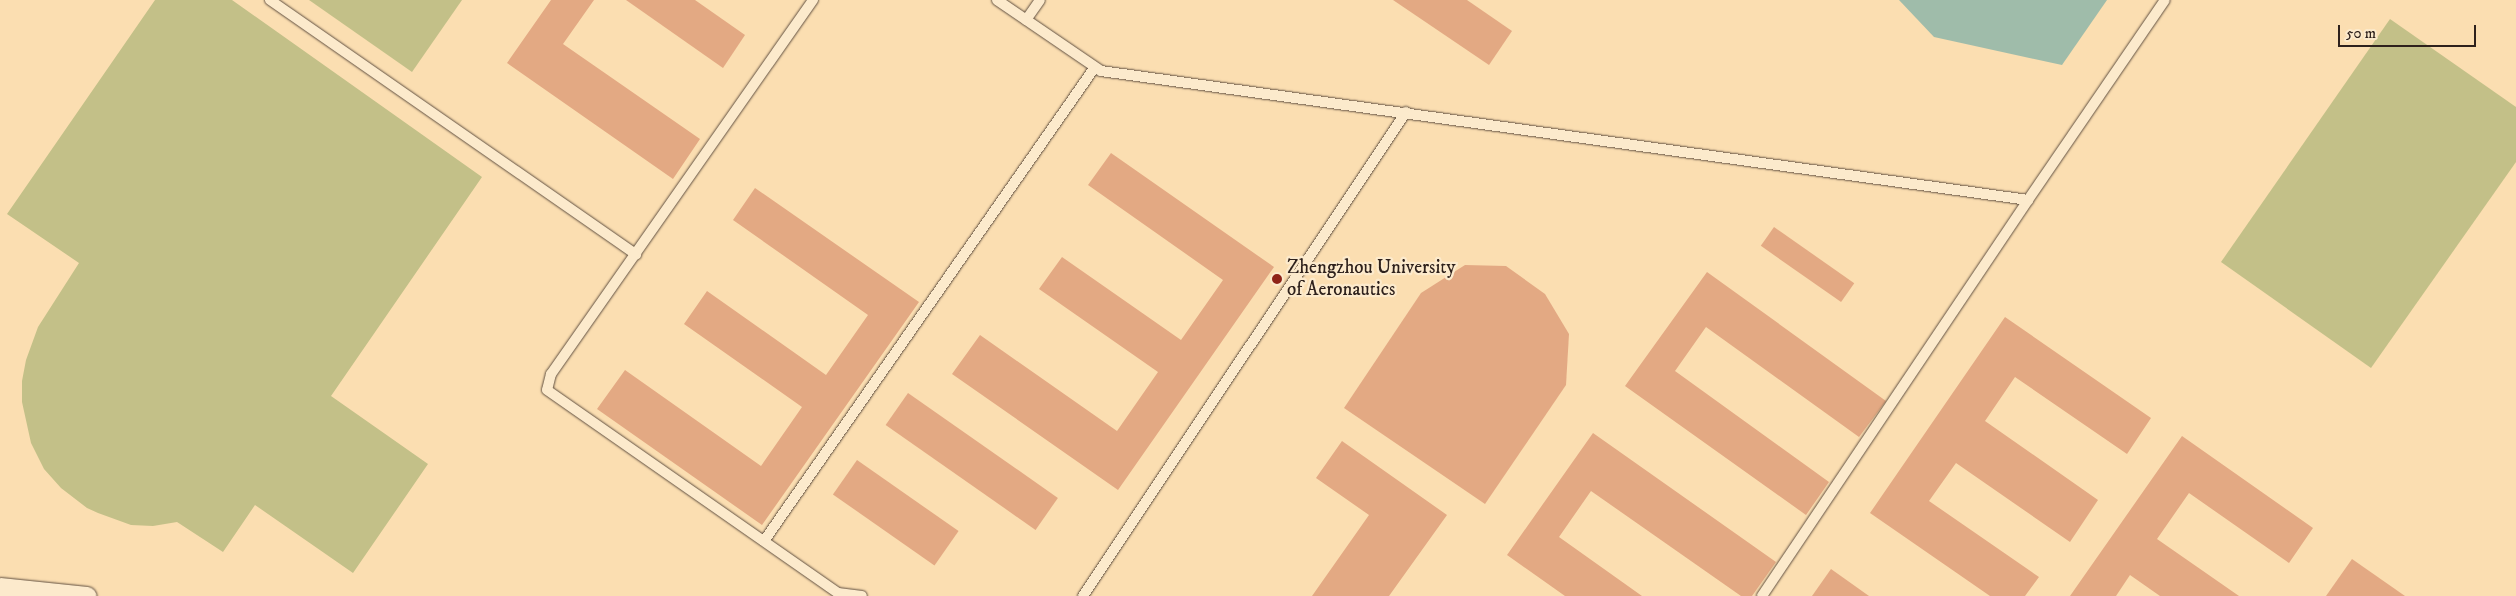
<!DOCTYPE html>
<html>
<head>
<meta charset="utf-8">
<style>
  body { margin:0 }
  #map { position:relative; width:2516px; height:596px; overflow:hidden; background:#fbdeb1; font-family:"IM FELL DW Pica",serif }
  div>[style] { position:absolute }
  .green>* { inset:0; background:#c3c088 }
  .water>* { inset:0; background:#9fbcaa }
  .building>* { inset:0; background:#e3a983; transform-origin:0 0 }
  .roads { filter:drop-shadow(0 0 1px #615041) drop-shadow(0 0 1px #615041) }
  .lane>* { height:10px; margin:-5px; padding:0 5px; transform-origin:5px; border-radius:5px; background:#fceacc }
  .street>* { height:19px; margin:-9.5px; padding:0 9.5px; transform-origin:9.5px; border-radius:9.5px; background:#fceacc }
  .dots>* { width:14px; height:14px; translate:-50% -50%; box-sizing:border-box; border:2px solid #fceacc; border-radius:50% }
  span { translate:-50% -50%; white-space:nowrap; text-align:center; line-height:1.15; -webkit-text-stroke:4.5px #fceacc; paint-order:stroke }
  .poi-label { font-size:19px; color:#2e211c }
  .left { translate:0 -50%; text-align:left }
  .scale { position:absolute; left:2338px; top:25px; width:138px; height:22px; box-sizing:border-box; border:2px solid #2e211c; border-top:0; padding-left:6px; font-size:15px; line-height:18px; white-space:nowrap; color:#2e211c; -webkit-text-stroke:4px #fceacc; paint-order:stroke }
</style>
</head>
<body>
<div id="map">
  <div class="green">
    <div style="clip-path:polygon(155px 0,232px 0,482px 177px,331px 396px,428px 464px,353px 573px,255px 505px,223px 552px,177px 522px,153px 526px,131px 525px,98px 513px,87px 508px,61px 488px,44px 469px,31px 443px,22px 402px,22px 381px,26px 360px,38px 327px,79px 263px,7px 214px)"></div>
    <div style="clip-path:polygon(309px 0,462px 0,412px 72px)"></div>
    <div style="clip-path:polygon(2390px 19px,2516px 107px,2516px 162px,2371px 368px,2221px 262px)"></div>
  </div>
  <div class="water">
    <div style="clip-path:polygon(1899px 0,2107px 0,2062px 65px,1934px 37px)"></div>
  </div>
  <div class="building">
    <div style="clip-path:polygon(551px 0,594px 0,563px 44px,700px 139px,673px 179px,507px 63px)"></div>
    <div style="clip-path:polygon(626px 0,695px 0,745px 35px,723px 68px)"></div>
    <div style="clip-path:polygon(1393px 0,1467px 0,1512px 31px,1489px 65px)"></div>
    <div style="clip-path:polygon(1111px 153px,1274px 267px,1118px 490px,952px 374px,980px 335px,1117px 431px,1158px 372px,1039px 289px,1062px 257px,1181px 340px,1223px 280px,1088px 185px)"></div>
    <div style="clip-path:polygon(755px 188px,919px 302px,762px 525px,597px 409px,625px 370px,761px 466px,802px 407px,684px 324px,707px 291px,826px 375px,868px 315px,733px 220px)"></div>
    <div style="left:1774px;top:227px;width:98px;height:23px;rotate:35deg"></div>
    <div style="clip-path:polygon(1465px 265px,1506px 266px,1545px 294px,1569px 334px,1566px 385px,1485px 504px,1344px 408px,1421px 293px)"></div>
    <div style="clip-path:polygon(1707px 272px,1886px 401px,1859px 437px,1706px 327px,1675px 371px,1829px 482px,1806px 515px,1625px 386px)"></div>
    <div style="clip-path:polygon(2005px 317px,2151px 418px,2127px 454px,2015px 377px,1985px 421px,2098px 500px,2070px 542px,1956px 463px,1929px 501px,2039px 577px,2025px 596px,1990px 596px,1870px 513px)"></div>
    <div style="left:908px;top:393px;width:183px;height:39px;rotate:35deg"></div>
    <div style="clip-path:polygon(1593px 433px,1776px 562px,1752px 596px,1741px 596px,1591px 491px,1559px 537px,1642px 596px,1565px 596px,1507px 555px)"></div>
    <div style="clip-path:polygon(2182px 436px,2313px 528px,2289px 563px,2189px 493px,2157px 539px,2239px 596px,2160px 596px,2130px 575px,2116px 596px,2070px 596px)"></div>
    <div style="clip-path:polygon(1342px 441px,1447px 515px,1389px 596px,1312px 596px,1369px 515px,1316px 478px)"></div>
    <div style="left:857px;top:460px;width:124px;height:42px;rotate:35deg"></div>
    <div style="clip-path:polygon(2352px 559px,2405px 596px,2326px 596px)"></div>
    <div style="clip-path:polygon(1831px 569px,1869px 596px,1812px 596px)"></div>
  </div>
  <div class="roads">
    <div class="lane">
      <div style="left:270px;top:0;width:446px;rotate:34.8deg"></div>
      <div style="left:813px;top:0;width:457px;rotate:125deg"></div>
      <div style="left:551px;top:374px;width:16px;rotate:104deg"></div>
      <div style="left:547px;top:390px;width:355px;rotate:34.9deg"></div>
      <div style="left:838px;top:593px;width:24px;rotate:7deg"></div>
      <div style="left:997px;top:0;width:126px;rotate:34.3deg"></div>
      <div style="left:1101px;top:71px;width:936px;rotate:7.92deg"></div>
      <div style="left:2028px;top:200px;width:242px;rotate:-55.6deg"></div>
      <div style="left:1026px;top:20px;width:24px;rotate:-55deg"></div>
      <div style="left:764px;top:541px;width:578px;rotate:-55.07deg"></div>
      <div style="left:1083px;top:596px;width:582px;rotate:-56.28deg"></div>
      <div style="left:1762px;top:596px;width:477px;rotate:-56.1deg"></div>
    </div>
    <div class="street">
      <div style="left:0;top:587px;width:87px;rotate:5.9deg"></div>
    </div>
  </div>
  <div class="dots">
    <div style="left:1277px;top:279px;background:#8f2418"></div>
  </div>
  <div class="poi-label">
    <span class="left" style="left:1287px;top:279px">Zhengzhou University<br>of Aeronautics</span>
  </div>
  <div class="scale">50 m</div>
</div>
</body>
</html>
